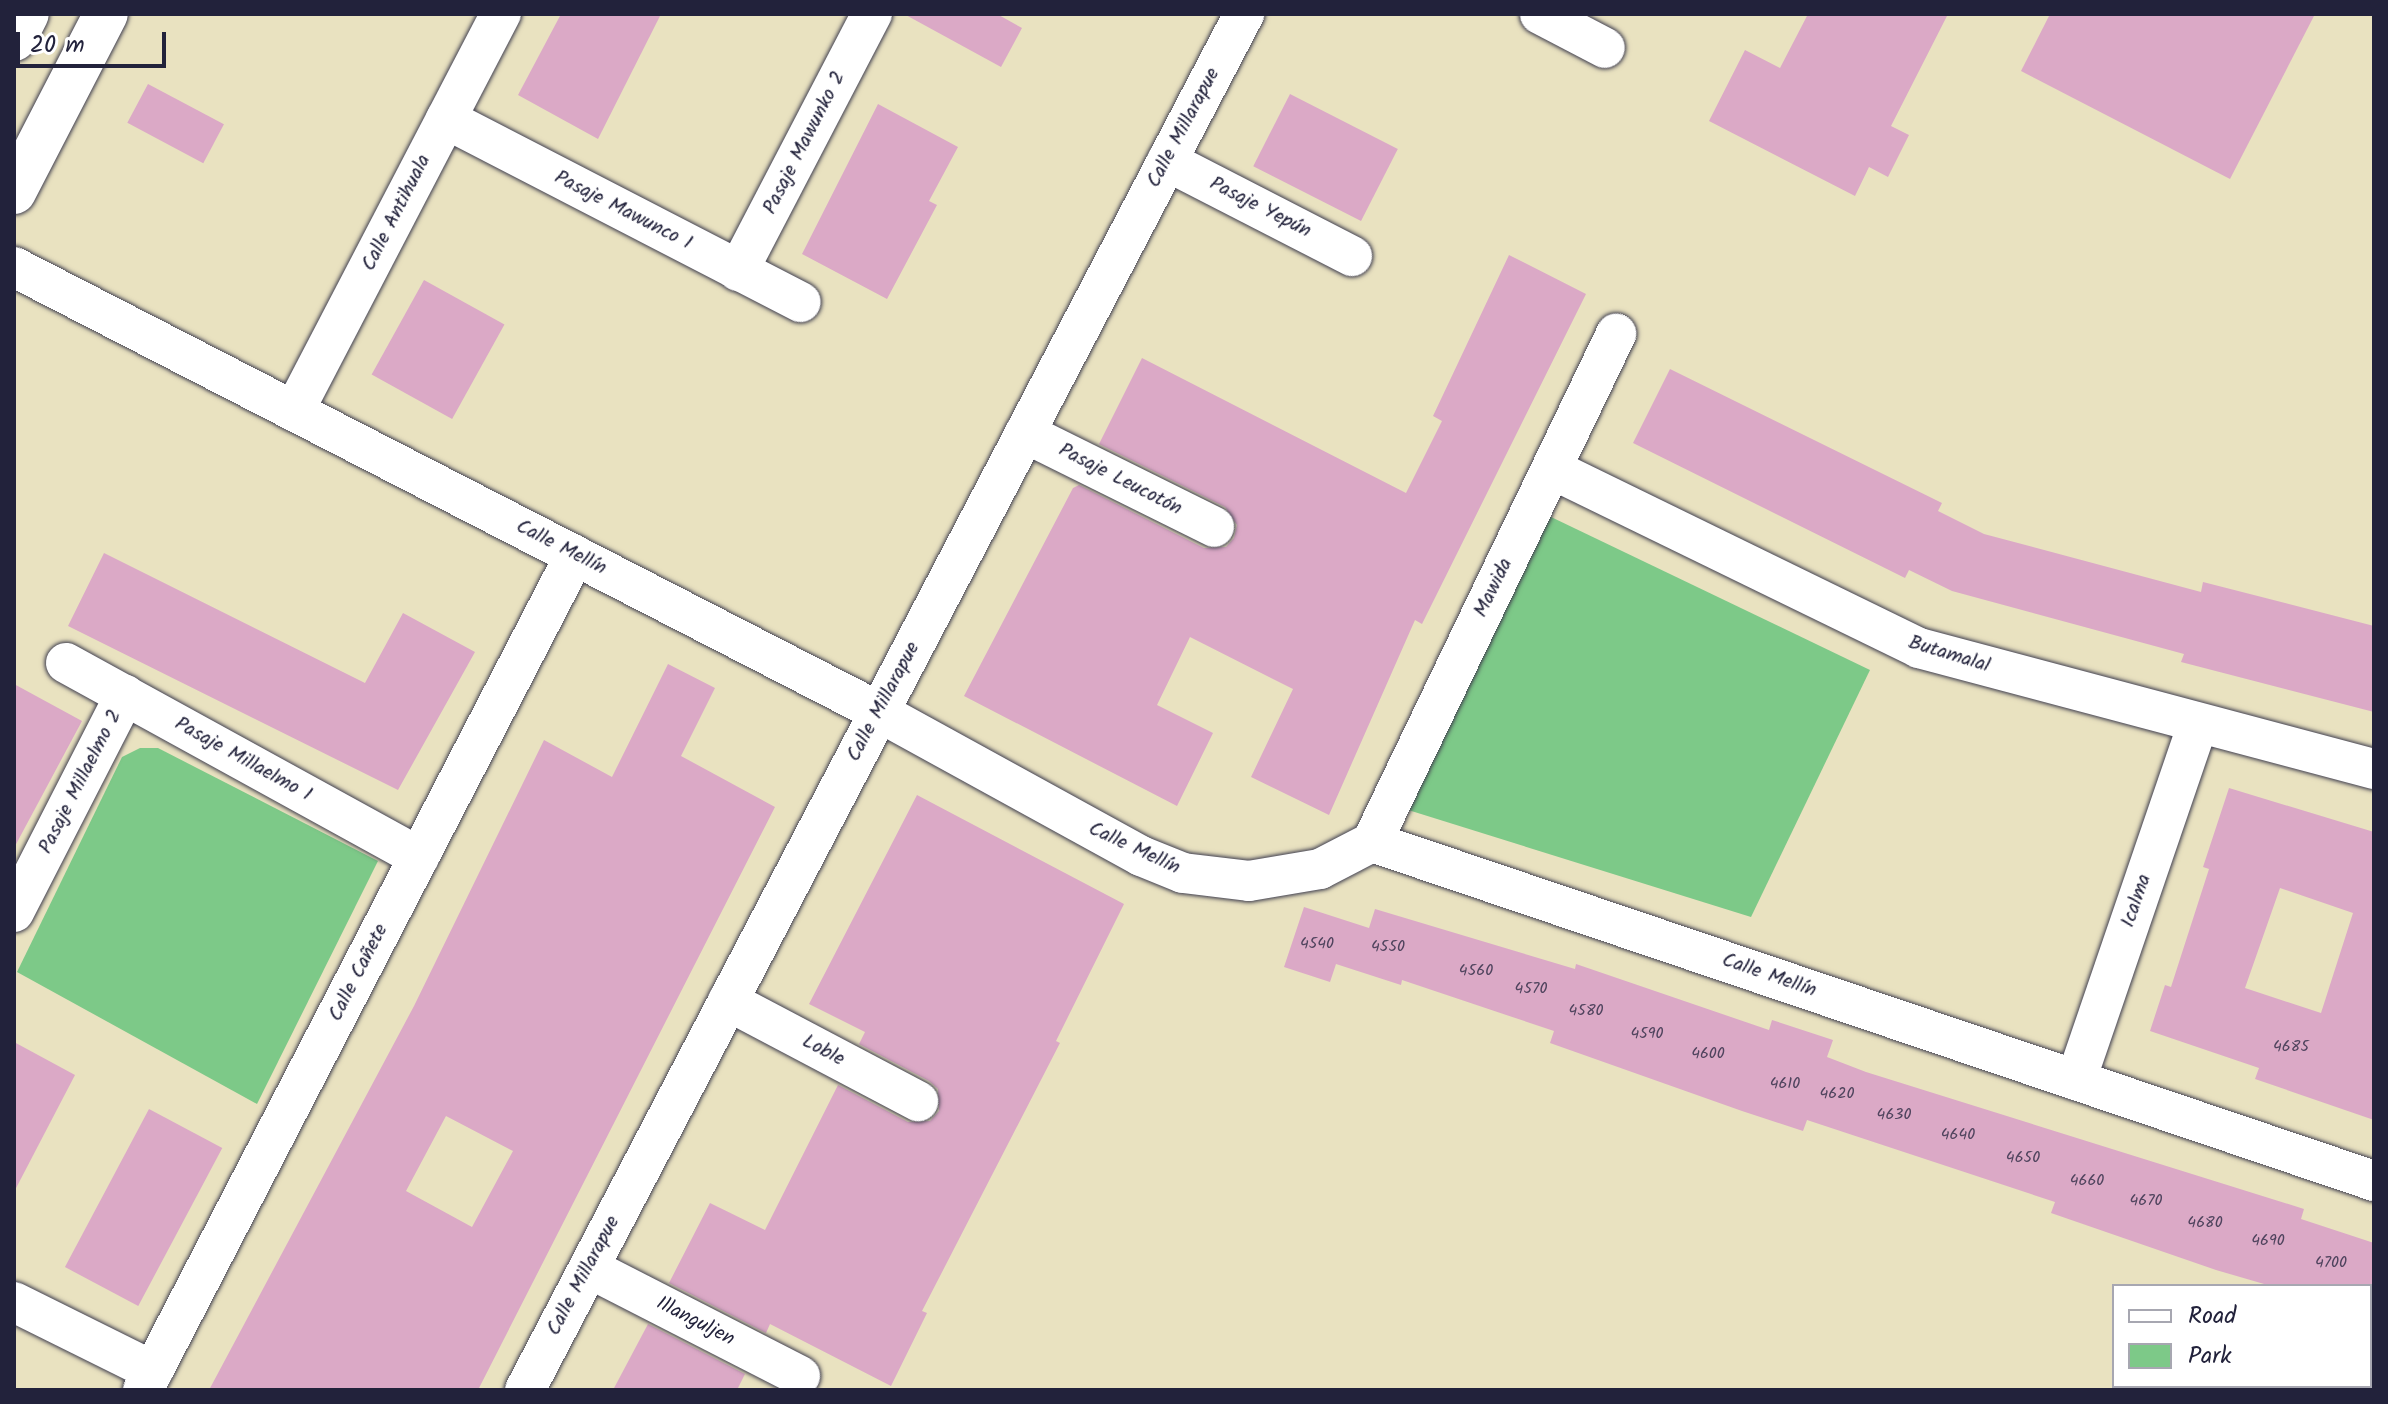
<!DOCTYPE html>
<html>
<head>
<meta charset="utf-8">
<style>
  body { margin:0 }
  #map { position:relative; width:2388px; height:1404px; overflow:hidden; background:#e9e2c0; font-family:Kalam,sans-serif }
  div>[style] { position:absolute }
  .green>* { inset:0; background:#7dc988 }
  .building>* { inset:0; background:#dba9c6; transform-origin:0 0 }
  .roads { filter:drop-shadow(0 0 2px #403f4f) drop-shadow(0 0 2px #403f4f) }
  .street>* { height:40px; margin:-20px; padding:0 20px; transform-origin:20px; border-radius:20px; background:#fff }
  .secondary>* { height:44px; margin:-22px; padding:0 22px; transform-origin:22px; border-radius:22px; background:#fff }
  span { translate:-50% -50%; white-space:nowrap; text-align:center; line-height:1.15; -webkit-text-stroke:6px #fff; paint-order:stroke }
  .number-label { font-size:16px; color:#50445e }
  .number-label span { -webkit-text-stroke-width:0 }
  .street-label { font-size:20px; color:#22223b }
  .frame { position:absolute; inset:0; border:16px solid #22223b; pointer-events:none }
  .legend { position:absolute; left:2112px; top:1284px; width:260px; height:104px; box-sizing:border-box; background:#fff; border:2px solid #a7a7b1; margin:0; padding:10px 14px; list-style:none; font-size:24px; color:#22223b }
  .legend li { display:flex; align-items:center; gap:16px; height:40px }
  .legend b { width:40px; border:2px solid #a7a7b1 }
  .scale { position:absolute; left:16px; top:32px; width:150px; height:36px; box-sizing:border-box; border:4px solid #22223b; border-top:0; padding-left:10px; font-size:24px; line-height:28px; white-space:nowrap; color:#22223b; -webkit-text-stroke:6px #fff; paint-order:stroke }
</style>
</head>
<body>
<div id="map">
  <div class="green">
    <div style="clip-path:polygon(1549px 516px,1870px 670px,1751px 917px,1405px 809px)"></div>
    <div style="clip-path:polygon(140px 748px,158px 748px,378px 861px,257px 1104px,17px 972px,122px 757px)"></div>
  </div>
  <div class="building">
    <div style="clip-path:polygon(561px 14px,661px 14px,598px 139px,518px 95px)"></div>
    <div style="clip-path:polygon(904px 14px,997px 14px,1022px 28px,1001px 67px)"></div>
    <div style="clip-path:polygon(1808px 14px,1948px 14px,1891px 126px,1909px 135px,1888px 177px,1869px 167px,1855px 196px,1709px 121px,1745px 50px,1780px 68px)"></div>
    <div style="clip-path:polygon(2050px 14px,2315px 14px,2230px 179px,2021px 71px)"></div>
    <div style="left:148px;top:84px;width:86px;height:44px;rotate:28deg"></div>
    <div style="left:1290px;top:94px;width:121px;height:81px;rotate:27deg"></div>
    <div style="clip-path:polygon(878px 104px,958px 147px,929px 201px,937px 205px,887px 299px,802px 254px)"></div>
    <div style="clip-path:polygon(1509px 255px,1586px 294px,1422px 624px,1415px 620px,1329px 815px,1251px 777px,1293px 689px,1190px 637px,1157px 705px,1213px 733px,1177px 806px,964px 696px,1073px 488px,1079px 485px,1204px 548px,1226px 547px,1234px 538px,1237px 525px,1225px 507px,1099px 444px,1142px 358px,1406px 493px,1442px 421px,1433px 416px)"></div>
    <div style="left:424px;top:280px;width:92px;height:108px;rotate:29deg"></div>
    <div style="clip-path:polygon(1670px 369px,1942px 503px,1938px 511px,1984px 534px,2201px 592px,2203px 582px,2374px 626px,2374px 712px,2181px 662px,2184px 654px,1952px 591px,1909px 570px,1905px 578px,1633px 443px)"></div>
    <div style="clip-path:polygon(104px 553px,365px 683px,403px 613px,475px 652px,398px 790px,68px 626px)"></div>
    <div style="clip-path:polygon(evenodd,668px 664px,715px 688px,681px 756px,775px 807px,478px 1390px,209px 1390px,414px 1006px,544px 740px,612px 777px,668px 664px,446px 1116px,513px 1151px,472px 1227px,406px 1191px,446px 1116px)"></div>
    <div style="clip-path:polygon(14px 684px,82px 721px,14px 848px)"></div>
    <div style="clip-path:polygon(evenodd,2229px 788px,2374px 832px,2374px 1120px,2255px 1079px,2259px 1068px,2150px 1031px,2165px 985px,2171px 987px,2209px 869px,2203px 867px,2229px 788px,2280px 888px,2353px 913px,2321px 1013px,2245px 988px,2280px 888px)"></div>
    <div style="clip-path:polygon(917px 795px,1124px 904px,1056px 1041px,1060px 1043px,922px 1311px,927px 1313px,891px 1386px,770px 1324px,766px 1333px,669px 1283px,710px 1203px,765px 1230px,838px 1085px,908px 1122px,930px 1121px,939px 1111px,938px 1089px,929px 1081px,859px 1044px,865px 1032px,809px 1004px)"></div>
    <div style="clip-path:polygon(1304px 907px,1369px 928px,1375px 909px,1575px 969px,1576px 964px,1769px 1030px,1772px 1020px,1833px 1040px,1827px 1057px,1866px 1072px,2304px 1209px,2301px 1219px,2374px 1243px,2374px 1286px,2271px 1286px,2216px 1270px,2051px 1213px,2055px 1202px,1807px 1120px,1803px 1131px,1742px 1111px,1550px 1043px,1554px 1031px,1402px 980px,1401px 985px,1336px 964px,1330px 982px,1284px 967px)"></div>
    <div style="clip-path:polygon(14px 1042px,75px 1075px,14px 1192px)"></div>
    <div style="left:149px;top:1109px;width:83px;height:179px;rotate:28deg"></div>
    <div style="clip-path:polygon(648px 1324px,745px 1374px,737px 1390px,613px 1390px)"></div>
  </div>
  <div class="roads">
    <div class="street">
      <div style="left:1540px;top:14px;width:73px;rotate:27.6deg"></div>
      <div style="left:446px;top:119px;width:399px;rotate:27.3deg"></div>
      <div style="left:1167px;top:161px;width:208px;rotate:27.2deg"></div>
      <div style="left:14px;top:267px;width:973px;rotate:27.22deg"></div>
      <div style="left:879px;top:712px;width:299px;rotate:28.8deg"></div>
      <div style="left:1141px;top:856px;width:45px;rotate:22deg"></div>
      <div style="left:1183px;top:873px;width:66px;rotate:6.9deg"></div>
      <div style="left:1249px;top:881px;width:72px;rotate:-9.6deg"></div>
      <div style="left:1320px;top:869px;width:59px;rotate:-27.4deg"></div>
      <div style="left:1372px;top:842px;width:564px;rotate:-64.34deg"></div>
      <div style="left:738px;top:271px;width:290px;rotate:-62.5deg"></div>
      <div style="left:294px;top:411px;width:448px;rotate:-62.5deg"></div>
      <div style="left:1025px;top:433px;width:211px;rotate:26.4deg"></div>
      <div style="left:1552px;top:469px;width:408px;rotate:26deg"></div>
      <div style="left:1919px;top:648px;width:471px;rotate:14.9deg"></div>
      <div style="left:66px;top:663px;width:403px;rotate:28.8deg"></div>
      <div style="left:1372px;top:842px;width:1058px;rotate:18.69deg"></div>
      <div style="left:14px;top:912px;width:244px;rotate:-62.9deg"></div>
      <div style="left:728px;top:1001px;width:215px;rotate:27.8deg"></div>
      <div style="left:2076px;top:1080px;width:377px;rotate:-71.1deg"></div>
      <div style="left:589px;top:1268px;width:237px;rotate:27.1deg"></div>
      <div style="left:14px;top:1302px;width:155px;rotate:26.4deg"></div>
      <div style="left:143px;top:1390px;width:940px;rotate:-62.64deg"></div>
      <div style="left:525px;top:1390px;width:1553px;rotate:-62.41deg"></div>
    </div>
    <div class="secondary">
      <div style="left:14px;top:39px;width:28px;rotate:-63deg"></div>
      <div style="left:14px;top:192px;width:200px;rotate:-62.7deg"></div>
    </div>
  </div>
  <div class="number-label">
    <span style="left:1317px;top:944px">4540</span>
    <span style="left:1388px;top:947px">4550</span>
    <span style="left:1476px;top:971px">4560</span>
    <span style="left:1531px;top:989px">4570</span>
    <span style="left:1586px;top:1011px">4580</span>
    <span style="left:1647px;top:1034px">4590</span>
    <span style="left:2291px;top:1047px">4685</span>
    <span style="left:1708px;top:1054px">4600</span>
    <span style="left:1785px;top:1084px">4610</span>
    <span style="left:1837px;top:1094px">4620</span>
    <span style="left:1894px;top:1115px">4630</span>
    <span style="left:1958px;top:1135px">4640</span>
    <span style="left:2023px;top:1158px">4650</span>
    <span style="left:2087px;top:1181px">4660</span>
    <span style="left:2146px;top:1201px">4670</span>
    <span style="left:2205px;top:1223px">4680</span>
    <span style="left:2268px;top:1241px">4690</span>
    <span style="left:2331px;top:1263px">4700</span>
  </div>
  <div class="street-label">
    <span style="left:1184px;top:128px;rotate:-62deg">Calle Millarapue</span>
    <span style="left:805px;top:143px;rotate:-63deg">Pasaje Mawunko 2</span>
    <span style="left:1260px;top:208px;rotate:27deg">Pasaje Yepún</span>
    <span style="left:623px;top:211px;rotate:27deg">Pasaje Mawunco 1</span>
    <span style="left:397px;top:213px;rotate:-63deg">Calle Antihuala</span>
    <span style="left:1120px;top:480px;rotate:27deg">Pasaje Leucotón</span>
    <span style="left:561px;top:548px;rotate:27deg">Calle Mellín</span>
    <span style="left:1494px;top:588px;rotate:-64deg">Mawida</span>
    <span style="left:1949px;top:655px;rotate:17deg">Butamalal</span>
    <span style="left:884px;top:702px;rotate:-62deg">Calle Millarapue</span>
    <span style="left:243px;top:760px;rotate:29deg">Pasaje Millaelmo 1</span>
    <span style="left:81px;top:782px;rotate:-63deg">Pasaje Millaelmo 2</span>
    <span style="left:1134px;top:849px;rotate:25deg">Calle Mellín</span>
    <span style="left:2137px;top:901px;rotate:-71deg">Icalma</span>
    <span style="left:359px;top:973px;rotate:-63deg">Calle Cañete</span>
    <span style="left:1769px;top:976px;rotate:19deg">Calle Mellín</span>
    <span style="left:823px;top:1051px;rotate:28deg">Loble</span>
    <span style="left:584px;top:1276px;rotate:-62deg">Calle Millarapue</span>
    <span style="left:695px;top:1322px;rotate:27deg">Illanguljen</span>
  </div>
  <div class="frame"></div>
  <ul class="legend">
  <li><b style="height:10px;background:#fff"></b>Road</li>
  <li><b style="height:22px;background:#7dc988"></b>Park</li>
  </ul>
  <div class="scale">20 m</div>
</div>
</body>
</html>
